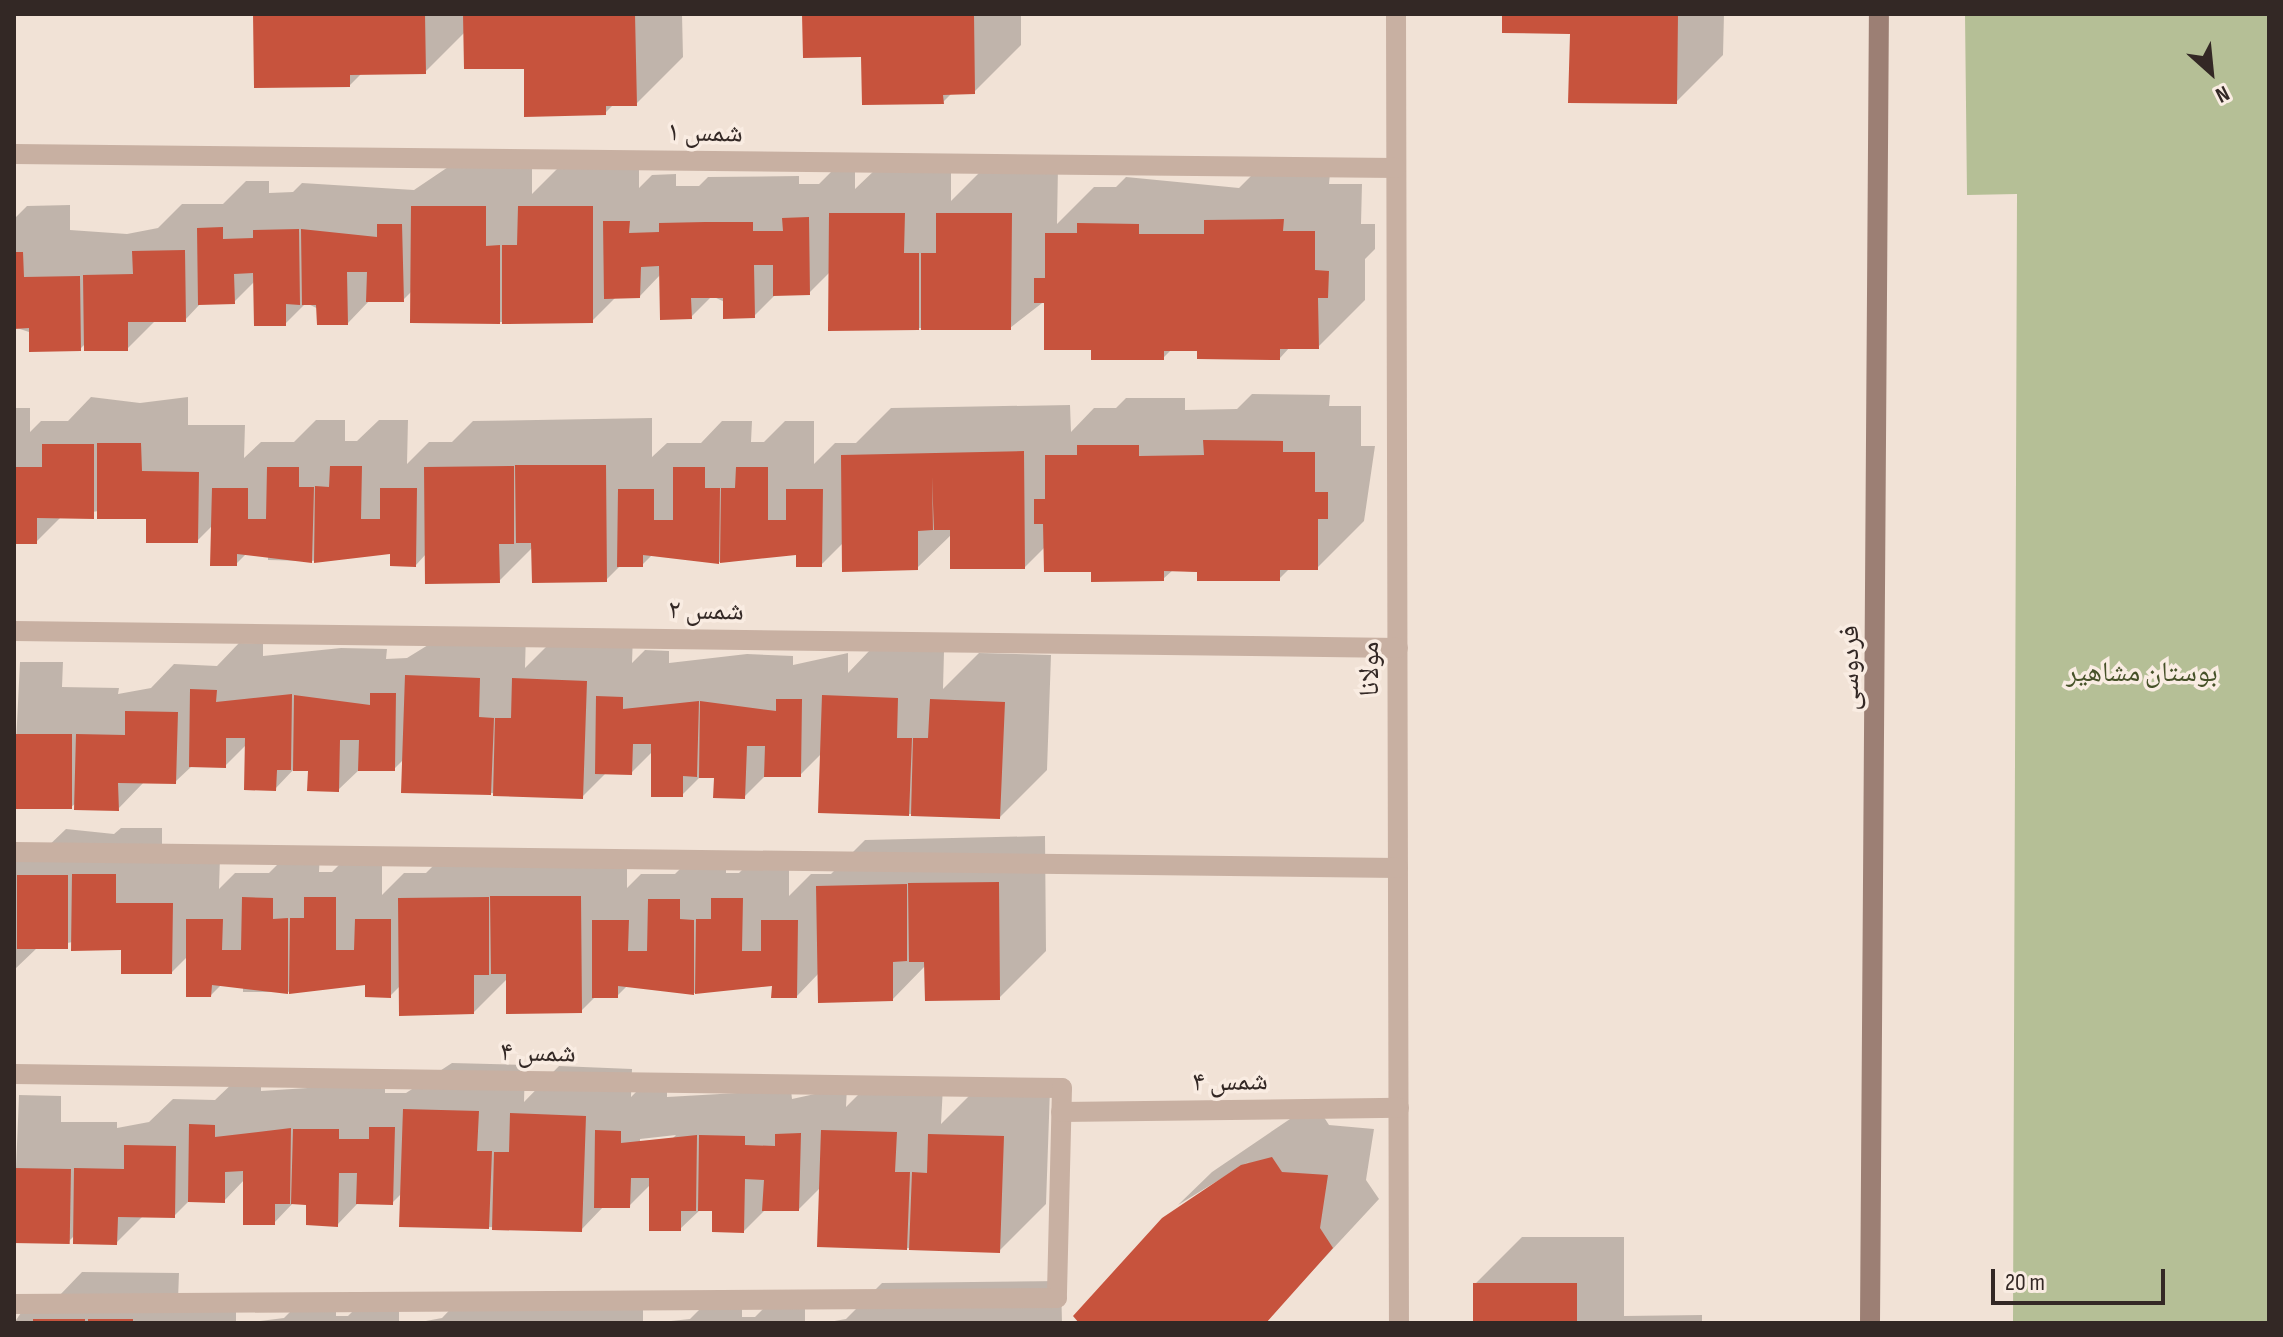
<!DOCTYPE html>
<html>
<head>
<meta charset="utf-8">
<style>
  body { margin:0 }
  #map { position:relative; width:2283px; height:1337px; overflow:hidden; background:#f1e2d6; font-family:"Sofia Sans Condensed","Noto Naskh Arabic",sans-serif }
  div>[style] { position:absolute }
  .green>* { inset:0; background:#b5bf96 }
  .shadow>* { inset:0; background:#0003 }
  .building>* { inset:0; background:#c7533d; transform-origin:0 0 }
  .street>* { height:20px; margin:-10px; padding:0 10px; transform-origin:10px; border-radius:10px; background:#c8b0a2 }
  .secondary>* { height:20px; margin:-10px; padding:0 10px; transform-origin:10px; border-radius:10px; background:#9c7f74 }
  span { translate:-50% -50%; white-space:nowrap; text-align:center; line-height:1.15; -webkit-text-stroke:7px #f9ece2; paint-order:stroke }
  .street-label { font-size:28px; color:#332825 }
  .park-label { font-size:28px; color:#465128 }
  .frame { position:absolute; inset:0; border:16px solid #332825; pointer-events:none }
  .north { position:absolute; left:2171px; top:32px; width:80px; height:80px; -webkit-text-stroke:6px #f9ece2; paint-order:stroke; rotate:153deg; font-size:22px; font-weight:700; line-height:32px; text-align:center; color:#332825 }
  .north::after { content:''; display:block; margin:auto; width:28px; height:36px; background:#332825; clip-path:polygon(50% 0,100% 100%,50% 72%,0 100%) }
  .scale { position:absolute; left:1991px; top:1269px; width:174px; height:36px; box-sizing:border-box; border:4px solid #332825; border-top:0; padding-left:10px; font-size:24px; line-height:28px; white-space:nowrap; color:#332825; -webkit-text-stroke:6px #f9ece2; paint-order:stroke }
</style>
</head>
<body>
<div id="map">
  <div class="green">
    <div style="clip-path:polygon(1965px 14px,2269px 14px,2269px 1323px,2013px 1323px,2017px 194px,1967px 195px)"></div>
  </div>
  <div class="shadow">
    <div style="clip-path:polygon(255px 14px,682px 14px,683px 57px,636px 104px,614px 104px,605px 113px,466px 31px,425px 72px,362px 73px,350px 85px)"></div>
    <div style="clip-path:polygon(804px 14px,1021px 14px,1021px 45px,974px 92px,953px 92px,943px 102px)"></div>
    <div style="clip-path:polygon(1504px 14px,1724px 14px,1723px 55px,1676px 102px,1572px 32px)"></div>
    <div style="clip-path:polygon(460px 159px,532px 159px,532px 194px,567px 159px,639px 159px,639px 188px,652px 175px,676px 174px,676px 186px,699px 186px,708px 177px,799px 176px,799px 184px,819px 184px,831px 172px,855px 171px,855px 189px,878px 167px,951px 167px,951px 201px,985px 167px,1058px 167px,1057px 224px,1094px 187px,1116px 187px,1126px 177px,1239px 188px,1253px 174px,1330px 173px,1329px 184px,1362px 184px,1361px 224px,1375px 224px,1375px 249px,1365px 259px,1365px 300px,1318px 347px,1290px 347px,1280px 358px,1199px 349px,1172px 349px,1163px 358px,1093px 348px,1046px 300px,1010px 328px,918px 328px,830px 272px,809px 293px,776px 294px,754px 316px,712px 296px,691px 317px,661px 274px,640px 296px,617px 296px,592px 321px,499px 322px,412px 291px,403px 300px,370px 300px,348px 323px,306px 303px,285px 324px,255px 281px,234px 302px,201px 303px,185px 320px,156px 320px,127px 349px,86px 343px,80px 349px,14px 327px,14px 219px,27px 206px,70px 205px,70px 230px,127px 234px,158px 228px,182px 204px,223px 204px,246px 181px,269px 181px,269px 193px,293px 192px,302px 183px,414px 190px)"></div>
    <div style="clip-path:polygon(1252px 394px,1330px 395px,1329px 406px,1361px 406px,1361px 446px,1375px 446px,1364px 521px,1317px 568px,1290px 568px,1279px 579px,1173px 570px,1163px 579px,1093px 570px,1046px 546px,1025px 567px,952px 534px,917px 568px,844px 542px,821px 565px,798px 553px,719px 562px,653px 554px,642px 565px,621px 565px,606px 580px,533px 547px,499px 581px,426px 554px,416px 565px,392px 552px,311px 561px,268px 560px,268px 552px,248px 552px,236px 564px,213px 525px,197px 541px,148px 517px,99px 511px,62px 516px,36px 542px,14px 542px,14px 408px,30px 408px,30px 432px,41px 421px,68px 421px,91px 397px,140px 403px,188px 397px,188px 425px,245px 425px,244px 458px,261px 442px,294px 442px,316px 420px,345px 420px,345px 441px,357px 441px,379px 420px,408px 420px,407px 464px,429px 442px,452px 442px,473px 421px,652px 418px,652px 457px,667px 443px,701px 443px,722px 421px,752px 421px,751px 442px,764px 442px,785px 421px,814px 421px,814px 464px,835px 443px,856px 443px,891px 408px,1070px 405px,1071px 432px,1094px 408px,1116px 408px,1126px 398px,1185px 398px,1185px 410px,1237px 409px)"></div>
    <div style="clip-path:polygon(454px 629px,526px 632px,525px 668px,561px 632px,633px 635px,632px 663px,645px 650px,669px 651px,669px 663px,747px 654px,793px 656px,793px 665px,848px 653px,848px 673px,871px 649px,944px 652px,943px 689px,979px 653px,1051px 655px,1047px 770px,1000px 817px,908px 814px,822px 753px,800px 775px,766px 775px,744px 797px,716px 776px,701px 776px,682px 795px,653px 751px,631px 773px,607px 772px,582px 797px,490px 793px,404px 759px,394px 769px,360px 769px,338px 790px,310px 769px,294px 769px,275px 789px,247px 744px,225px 766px,192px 766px,175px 782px,145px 781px,118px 809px,76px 803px,70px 808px,14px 783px,20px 662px,63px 662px,62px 687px,119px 688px,118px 694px,151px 688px,174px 664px,217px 666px,239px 643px,263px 644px,263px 656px,341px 648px,387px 649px,386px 659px,407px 658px)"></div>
    <div style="clip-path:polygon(121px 828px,162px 828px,162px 856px,220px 857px,219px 889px,235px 873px,269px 873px,291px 851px,320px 852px,319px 872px,332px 872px,353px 851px,382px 851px,382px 895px,404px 873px,426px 873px,447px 852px,627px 850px,627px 888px,641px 874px,675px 874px,697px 852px,726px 852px,726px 873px,739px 873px,760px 852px,789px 852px,789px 896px,811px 874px,831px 874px,865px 840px,1045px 836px,1046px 951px,999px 998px,926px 965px,892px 1000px,819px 973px,797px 996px,774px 984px,694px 993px,628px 985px,617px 996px,596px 996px,581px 1011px,508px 978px,474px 1012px,401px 985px,390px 996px,367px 983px,287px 992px,243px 992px,243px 983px,223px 983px,211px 995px,188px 956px,172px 972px,123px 948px,73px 942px,37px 948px,14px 970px,14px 854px,42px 852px,66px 829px,114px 834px)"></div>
    <div style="clip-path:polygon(evenodd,452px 1063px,525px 1065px,524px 1102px,559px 1066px,632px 1069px,631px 1097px,644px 1084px,667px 1085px,667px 1097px,791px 1090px,792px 1099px,847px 1087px,846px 1107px,870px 1083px,943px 1086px,941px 1124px,977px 1088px,1050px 1089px,1046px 1204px,999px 1251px,906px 1248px,821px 1187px,799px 1209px,766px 1209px,744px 1231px,714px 1209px,701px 1209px,680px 1229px,651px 1184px,629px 1206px,604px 1206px,581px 1230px,488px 1227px,402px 1193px,392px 1203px,359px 1202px,337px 1225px,308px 1203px,294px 1202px,274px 1223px,245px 1179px,224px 1201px,190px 1200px,174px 1216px,144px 1215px,116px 1243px,75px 1235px,68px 1242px,14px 1217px,19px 1095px,61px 1096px,61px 1122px,117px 1122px,117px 1128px,149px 1122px,173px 1099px,215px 1100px,238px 1078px,261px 1078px,261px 1091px,385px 1083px,385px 1093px,406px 1093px,452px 1063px,676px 1135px,671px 1140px,640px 1143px,640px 1139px,676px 1135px)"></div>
    <div style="clip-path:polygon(1320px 1111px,1329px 1125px,1374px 1129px,1366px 1180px,1379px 1199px,1264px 1323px,1082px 1323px,1168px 1217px,1250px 1161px,1178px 1205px,1212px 1172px,1290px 1119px)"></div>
    <div style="clip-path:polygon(1522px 1237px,1624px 1237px,1624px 1316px,1702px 1315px,1702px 1323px,1475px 1323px,1475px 1284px)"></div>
    <div style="clip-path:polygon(82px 1272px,179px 1273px,178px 1300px,236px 1301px,236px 1323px,14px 1323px,32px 1297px,58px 1297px)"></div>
    <div style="clip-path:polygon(1061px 1281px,1062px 1323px,823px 1323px,846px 1319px,882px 1283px)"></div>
    <div style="clip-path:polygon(643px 1294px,643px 1323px,415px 1323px,442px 1318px,463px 1296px)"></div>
    <div style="clip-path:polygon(307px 1295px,336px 1295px,336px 1316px,348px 1316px,369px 1295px,399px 1296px,399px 1323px,245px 1323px,284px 1318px)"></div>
    <div style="clip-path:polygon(713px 1296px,742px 1296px,742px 1317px,755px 1317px,776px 1296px,805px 1296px,805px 1323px,652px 1323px,690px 1319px)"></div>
  </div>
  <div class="building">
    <div style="clip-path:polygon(253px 14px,425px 14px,426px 74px,350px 75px,350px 87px,254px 88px)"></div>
    <div style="clip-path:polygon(463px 14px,635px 14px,637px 106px,606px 106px,606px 115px,524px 117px,524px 69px,464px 69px)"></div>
    <div style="clip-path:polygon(802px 14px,974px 14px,975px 94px,943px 95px,944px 104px,862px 105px,861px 57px,803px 58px)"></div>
    <div style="clip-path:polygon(1502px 14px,1678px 14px,1677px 104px,1568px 103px,1570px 34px,1502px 33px)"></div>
    <div style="clip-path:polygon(411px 206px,486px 206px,486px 246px,500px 245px,500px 324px,410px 323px)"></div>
    <div style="clip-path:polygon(518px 206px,593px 206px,593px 323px,502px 324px,502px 245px,517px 245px)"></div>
    <div style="clip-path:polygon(829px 213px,905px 213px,904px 253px,919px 253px,919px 330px,828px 331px)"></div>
    <div style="clip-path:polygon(936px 213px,1012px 213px,1011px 330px,921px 330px,921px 253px,936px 253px)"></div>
    <div style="clip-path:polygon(809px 217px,810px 295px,773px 296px,773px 265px,754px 265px,755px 318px,723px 319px,723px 298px,691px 298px,692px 319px,660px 320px,659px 266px,641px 267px,640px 298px,604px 299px,603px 221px,630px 221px,629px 233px,659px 232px,659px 223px,705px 222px,753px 222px,753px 231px,783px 231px,782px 218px)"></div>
    <div style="clip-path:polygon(1284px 219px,1283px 231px,1315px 231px,1315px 270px,1329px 271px,1328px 298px,1318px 298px,1319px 349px,1280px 349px,1280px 360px,1197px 359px,1197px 351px,1164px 351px,1164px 360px,1091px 360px,1091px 350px,1044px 350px,1044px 303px,1034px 303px,1034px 278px,1045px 278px,1045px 233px,1077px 233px,1077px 223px,1139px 224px,1139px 234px,1204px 234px,1204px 220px)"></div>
    <div style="clip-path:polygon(377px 224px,402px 224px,404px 302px,366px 302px,367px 272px,347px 272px,348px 325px,317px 325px,316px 305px,302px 305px,301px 229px,377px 237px)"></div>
    <div style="clip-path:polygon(223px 227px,223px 239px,253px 238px,253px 230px,299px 229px,300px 305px,286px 304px,286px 326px,254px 326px,253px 273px,234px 274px,235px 304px,198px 305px,197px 228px)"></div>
    <div style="clip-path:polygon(185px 250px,186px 322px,128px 322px,128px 351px,84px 351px,83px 275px,133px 274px,132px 251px)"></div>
    <div style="clip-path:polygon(14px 252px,23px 252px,24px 277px,80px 276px,81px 351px,29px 352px,29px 328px,14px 329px)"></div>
    <div style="clip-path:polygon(1203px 440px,1283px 441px,1283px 452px,1315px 452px,1315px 492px,1328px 492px,1328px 519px,1318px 519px,1318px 570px,1280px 570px,1280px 581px,1197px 581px,1197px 572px,1164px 571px,1164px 581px,1091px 582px,1091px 572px,1044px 572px,1043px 524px,1034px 524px,1034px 499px,1045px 499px,1045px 455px,1077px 455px,1077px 445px,1139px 445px,1139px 456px,1204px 455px)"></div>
    <div style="clip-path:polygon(97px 443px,141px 443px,142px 471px,199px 472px,198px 543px,146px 543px,146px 519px,97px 519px)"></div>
    <div style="clip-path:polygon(42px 444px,94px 444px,94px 519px,37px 518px,37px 544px,14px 544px,14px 467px,42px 467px)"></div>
    <div style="clip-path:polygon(1024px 451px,1025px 569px,950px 569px,950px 530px,934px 530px,932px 477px,933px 530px,918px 531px,918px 570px,842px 572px,841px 455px)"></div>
    <div style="clip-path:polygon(515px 465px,606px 465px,607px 582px,532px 583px,531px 543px,516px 543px)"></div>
    <div style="clip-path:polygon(330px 466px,362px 466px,361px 519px,380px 519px,380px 488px,417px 488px,416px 567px,390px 566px,390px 554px,314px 563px,315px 486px,329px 487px)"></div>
    <div style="clip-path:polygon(514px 466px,514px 544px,499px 544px,500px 583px,425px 584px,424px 467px)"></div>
    <div style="clip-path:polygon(267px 467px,299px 467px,299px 487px,314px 487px,312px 563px,237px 554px,237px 566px,210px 566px,212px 488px,248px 488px,248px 519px,266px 519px)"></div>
    <div style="clip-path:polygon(673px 467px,705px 467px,705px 488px,720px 488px,719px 564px,643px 555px,643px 567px,617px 567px,618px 489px,654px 489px,654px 520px,673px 520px)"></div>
    <div style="clip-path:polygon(736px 467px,768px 467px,768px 520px,786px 520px,786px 489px,823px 489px,822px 567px,796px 567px,796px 555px,720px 563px,721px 488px,735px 488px)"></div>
    <div style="clip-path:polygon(405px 675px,480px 678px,479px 717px,494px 718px,491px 795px,401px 793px)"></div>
    <div style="clip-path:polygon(512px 678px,587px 681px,583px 799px,493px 796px,495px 718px,511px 718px)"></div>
    <div style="clip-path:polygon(190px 689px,217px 690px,216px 702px,292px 694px,291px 770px,277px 770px,276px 791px,244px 790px,245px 738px,226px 738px,226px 768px,189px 767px)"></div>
    <div style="clip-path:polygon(370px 693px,396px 693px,395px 771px,358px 771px,359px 740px,340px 740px,339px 792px,307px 791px,308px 771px,293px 771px,294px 695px,370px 705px)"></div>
    <div style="clip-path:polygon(822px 695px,898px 698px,897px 738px,912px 738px,909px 816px,818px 813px)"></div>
    <div style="clip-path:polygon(596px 696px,623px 697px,623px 709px,699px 701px,697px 777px,683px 776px,683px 797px,651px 797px,651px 744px,633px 744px,632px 775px,595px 774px)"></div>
    <div style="clip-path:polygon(776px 699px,802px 699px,801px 777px,764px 777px,765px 746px,747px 746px,745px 799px,713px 798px,714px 778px,699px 778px,700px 701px,776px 711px)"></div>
    <div style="clip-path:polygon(930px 699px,1005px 702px,1000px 819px,911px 816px,913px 738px,928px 738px)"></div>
    <div style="clip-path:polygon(125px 711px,178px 712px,176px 784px,118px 783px,119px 811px,74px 810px,76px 734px,125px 735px)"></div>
    <div style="left:14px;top:734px;width:58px;height:75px"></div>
    <div style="clip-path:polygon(72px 874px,116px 874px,116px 903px,173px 903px,172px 974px,121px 974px,121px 950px,71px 951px)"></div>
    <div style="left:17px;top:875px;width:51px;height:74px"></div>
    <div style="clip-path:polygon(999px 882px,1000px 1000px,925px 1001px,924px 962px,909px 962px,908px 883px)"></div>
    <div style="clip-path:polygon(907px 884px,907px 961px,893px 962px,893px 1001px,818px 1003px,816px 886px)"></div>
    <div style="clip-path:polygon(490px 896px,581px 896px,582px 1013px,506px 1014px,506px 974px,491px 974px)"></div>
    <div style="clip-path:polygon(242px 897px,273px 898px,273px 919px,288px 918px,288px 994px,212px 985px,211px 997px,186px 997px,186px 919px,223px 919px,222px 950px,241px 950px)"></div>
    <div style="clip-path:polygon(304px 897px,336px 897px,336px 950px,354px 950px,355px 919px,391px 919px,391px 998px,365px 997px,365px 985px,289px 994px,290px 918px,304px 918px)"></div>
    <div style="clip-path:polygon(489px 897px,489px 975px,474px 975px,474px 1014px,399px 1016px,398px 898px)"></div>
    <div style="clip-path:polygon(711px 898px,743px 898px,742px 951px,761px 951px,761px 920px,798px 920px,797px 998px,771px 998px,772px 986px,695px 994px,696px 919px,711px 919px)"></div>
    <div style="clip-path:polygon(648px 899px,680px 899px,680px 919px,694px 920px,694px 995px,618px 986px,618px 998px,592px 998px,592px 920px,629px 920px,628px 951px,647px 951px)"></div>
    <div style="clip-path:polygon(403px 1109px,479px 1111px,477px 1151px,492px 1151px,489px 1229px,399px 1227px)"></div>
    <div style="clip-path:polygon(510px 1113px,586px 1116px,582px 1232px,492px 1230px,494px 1152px,509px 1152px)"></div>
    <div style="clip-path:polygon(189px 1124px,215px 1125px,215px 1137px,291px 1128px,290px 1204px,275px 1204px,275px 1225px,243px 1225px,243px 1171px,225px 1172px,225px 1203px,188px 1202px)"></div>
    <div style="clip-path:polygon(369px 1127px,395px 1127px,393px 1205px,356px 1204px,357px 1173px,339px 1173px,338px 1227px,306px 1225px,306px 1205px,291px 1204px,293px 1129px,339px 1129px,339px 1139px,369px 1139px)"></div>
    <div style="clip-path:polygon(595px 1130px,621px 1131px,621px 1143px,697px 1135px,696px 1211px,681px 1211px,681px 1231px,649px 1231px,649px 1178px,631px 1178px,630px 1208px,594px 1208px)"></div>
    <div style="clip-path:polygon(821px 1130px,897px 1132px,895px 1172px,910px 1172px,907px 1250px,817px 1247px)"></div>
    <div style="clip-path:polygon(801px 1133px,799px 1211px,762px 1211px,764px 1180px,745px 1179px,744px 1233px,712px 1232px,712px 1211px,698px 1211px,699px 1135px,745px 1136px,745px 1145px,775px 1146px,775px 1134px)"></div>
    <div style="clip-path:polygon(928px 1134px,1004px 1136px,1000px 1253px,909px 1250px,912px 1172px,927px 1173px)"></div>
    <div style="clip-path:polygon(124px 1145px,176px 1146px,175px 1218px,118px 1217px,117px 1245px,73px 1244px,74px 1168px,124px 1169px)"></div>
    <div style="clip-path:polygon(1272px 1157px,1282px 1172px,1328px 1175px,1320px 1228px,1333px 1248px,1266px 1323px,1079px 1323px,1073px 1316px,1162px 1218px,1241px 1165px)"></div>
    <div style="left:14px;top:1168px;width:57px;height:75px;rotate:1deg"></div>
    <div style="left:1473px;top:1283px;width:104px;height:40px"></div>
    <div style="left:33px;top:1319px;width:52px;height:4px"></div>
    <div style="left:88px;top:1319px;width:45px;height:4px"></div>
  </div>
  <div class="street">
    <div style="left:1396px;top:14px;width:1309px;rotate:89.87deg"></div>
    <div style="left:14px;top:154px;width:1382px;rotate:0.58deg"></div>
    <div style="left:14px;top:631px;width:1384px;rotate:0.7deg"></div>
    <div style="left:14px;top:852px;width:1384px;rotate:0.66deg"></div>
    <div style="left:14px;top:1074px;width:1048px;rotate:0.77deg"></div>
    <div style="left:1062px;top:1088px;width:210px;rotate:91.4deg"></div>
    <div style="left:1057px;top:1298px;width:1043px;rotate:179.67deg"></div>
    <div style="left:1061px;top:1112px;width:338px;rotate:-0.7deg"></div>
  </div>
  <div class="secondary">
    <div style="left:1870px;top:1323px;width:1309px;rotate:-89.61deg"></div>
  </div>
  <div class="street-label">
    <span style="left:705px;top:133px;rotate:1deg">شمس ۱</span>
    <span style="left:706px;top:611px;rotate:1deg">شمس ۲</span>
    <span style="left:1850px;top:668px;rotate:-90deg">فردوسی</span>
    <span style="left:1370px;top:669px;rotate:-90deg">مولانا</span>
    <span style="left:538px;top:1053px;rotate:1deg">شمس ۴</span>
    <span style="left:1230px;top:1082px;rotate:-1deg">شمس ۴</span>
  </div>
  <div class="park-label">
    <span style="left:2142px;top:673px">بوستان مشاهیر</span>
  </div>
  <div class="frame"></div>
  <div class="north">N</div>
  <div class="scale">20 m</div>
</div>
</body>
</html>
